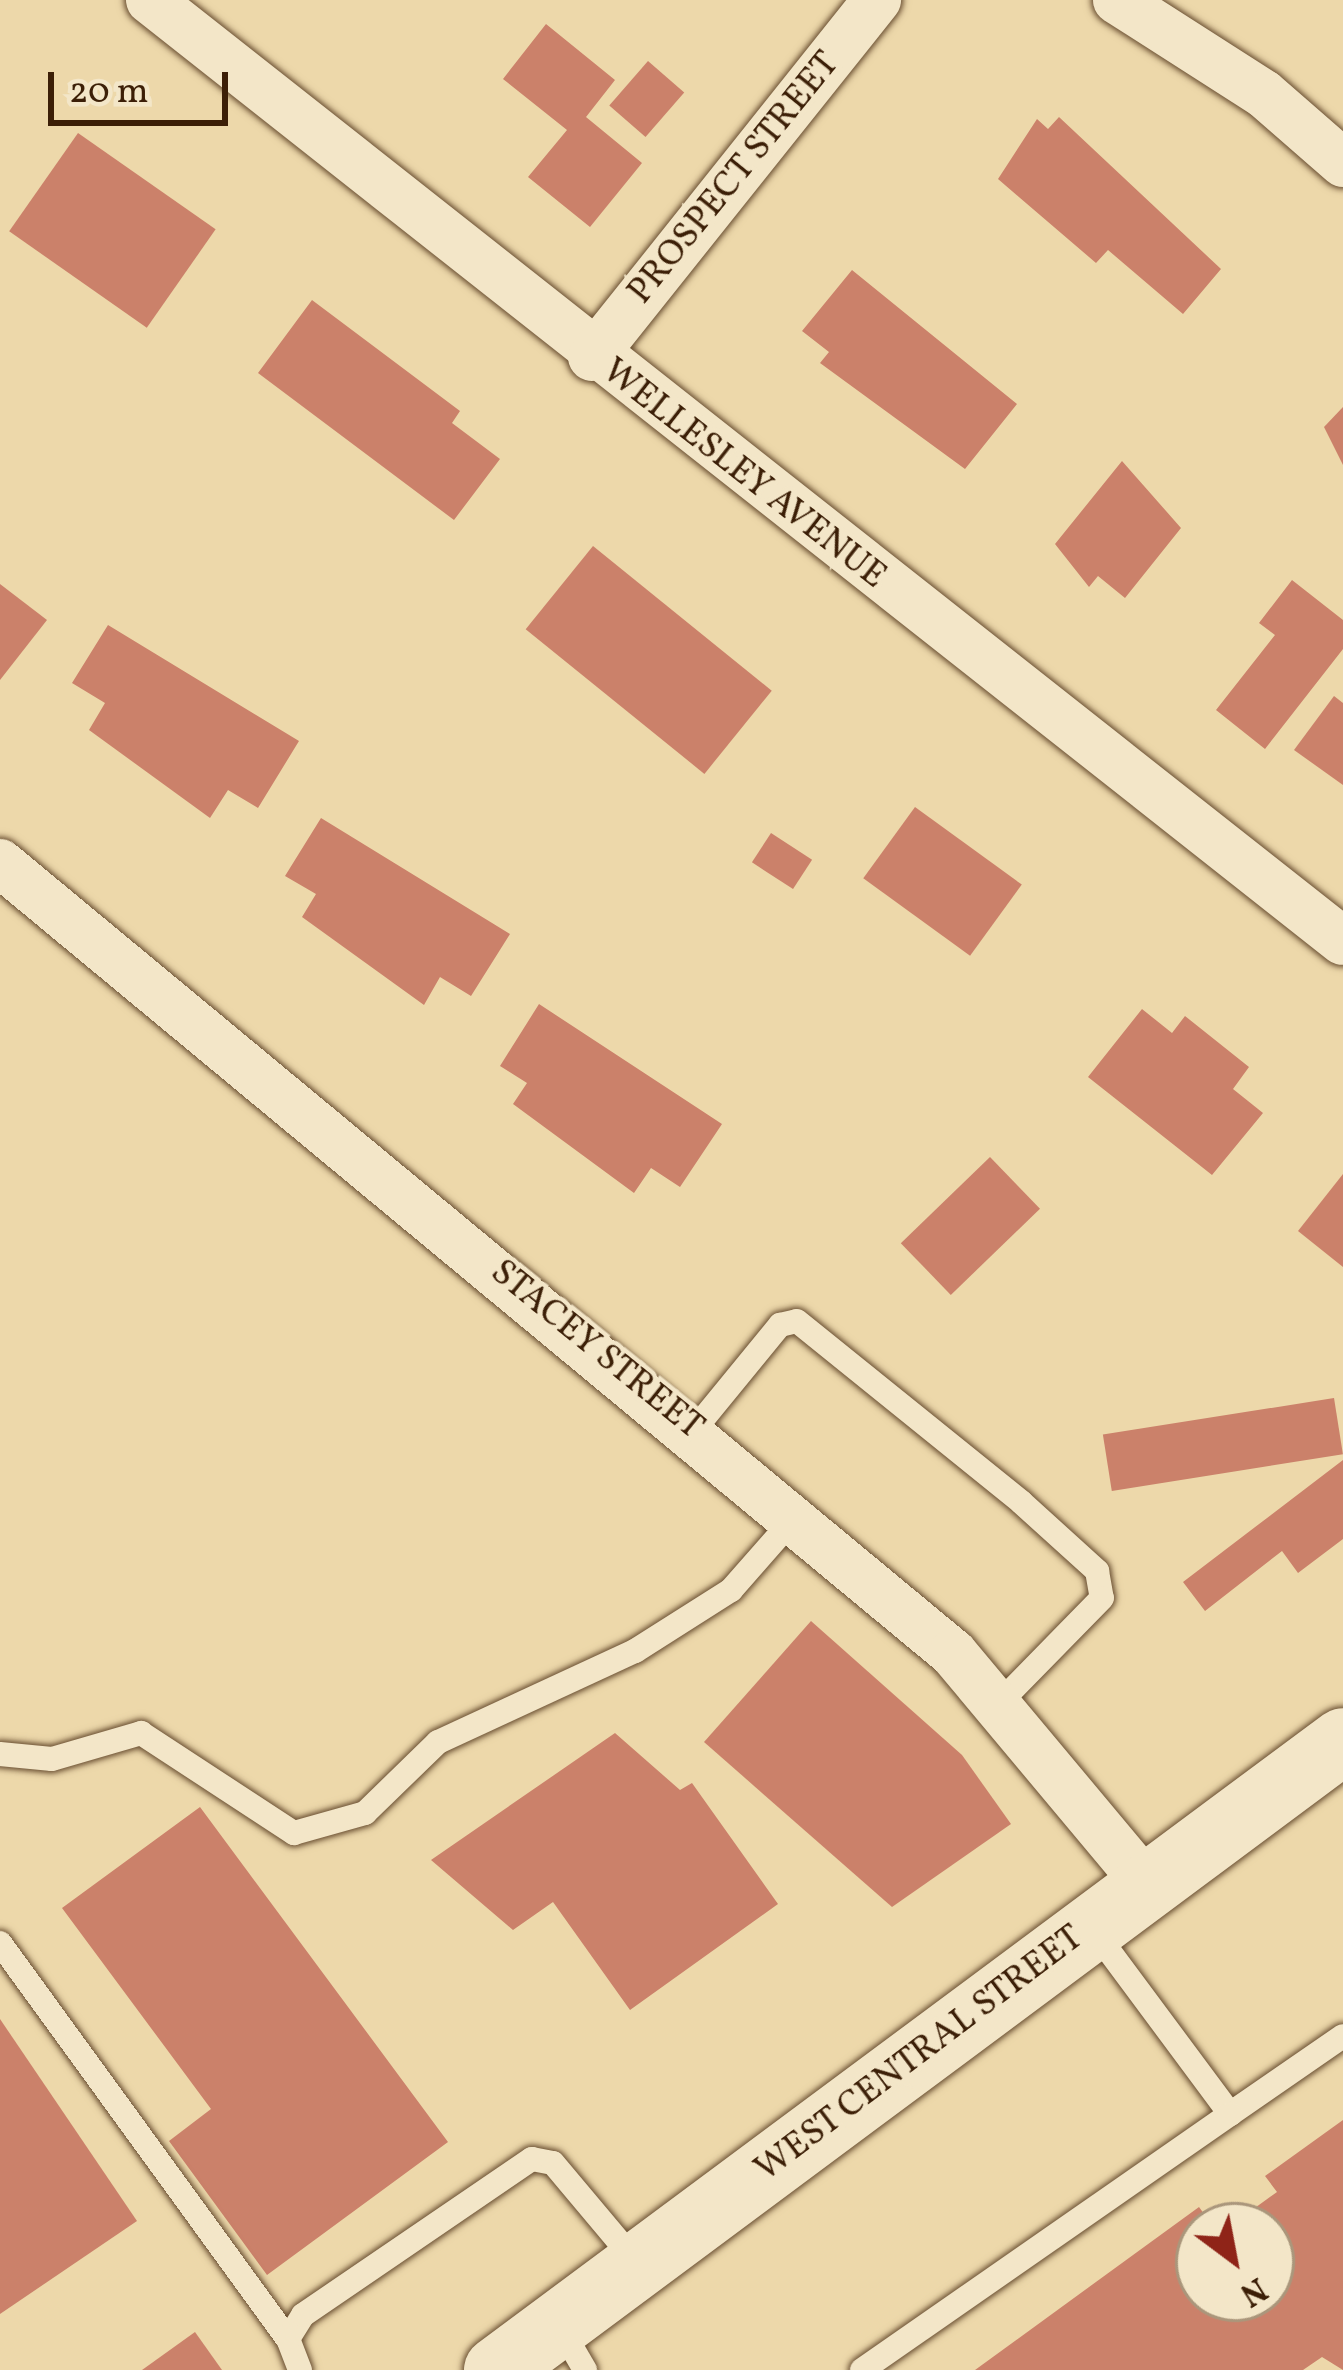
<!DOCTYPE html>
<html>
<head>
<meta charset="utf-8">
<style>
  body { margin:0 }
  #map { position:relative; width:1343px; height:2370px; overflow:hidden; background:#edd8aa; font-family:Vollkorn,serif }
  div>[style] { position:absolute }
  .building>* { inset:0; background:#cb816a; transform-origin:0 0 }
  .roads { filter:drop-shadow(0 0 3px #684d30) drop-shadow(0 0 3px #684d30) }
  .lane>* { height:24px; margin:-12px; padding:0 12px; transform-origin:12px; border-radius:12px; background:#f3e6c8 }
  .street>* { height:48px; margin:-24px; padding:0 24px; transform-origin:24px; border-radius:24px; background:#f3e6c8 }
  .secondary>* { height:66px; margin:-33px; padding:0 33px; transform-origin:33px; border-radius:33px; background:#f3e6c8 }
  span { translate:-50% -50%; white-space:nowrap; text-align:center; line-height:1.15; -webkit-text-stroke:9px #f3e6c8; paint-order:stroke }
  .street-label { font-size:36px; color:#3c1f07 }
  .north { position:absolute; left:1175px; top:2202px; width:120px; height:120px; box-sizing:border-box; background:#f3e6c8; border:3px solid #aa967b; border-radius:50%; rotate:148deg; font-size:33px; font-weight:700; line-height:48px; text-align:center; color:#3c1f07 }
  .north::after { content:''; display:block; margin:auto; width:42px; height:54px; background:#8f2418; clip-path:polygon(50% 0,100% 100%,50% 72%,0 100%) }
  .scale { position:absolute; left:48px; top:72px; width:180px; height:54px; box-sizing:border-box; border:6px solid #3c1f07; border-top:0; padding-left:15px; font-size:36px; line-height:42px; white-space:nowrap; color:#3c1f07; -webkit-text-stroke:9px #f3e6c8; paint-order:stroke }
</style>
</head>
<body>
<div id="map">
  <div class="building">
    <div style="clip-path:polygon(546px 24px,615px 80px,586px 117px,642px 163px,590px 227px,528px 177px,567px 130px,503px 79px)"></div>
    <div style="left:648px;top:61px;width:48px;height:59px;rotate:41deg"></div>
    <div style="clip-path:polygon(1059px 117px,1221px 269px,1183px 314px,1108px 250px,1096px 263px,998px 179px,1037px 119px,1048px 129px)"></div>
    <div style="left:78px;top:133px;width:168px;height:120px;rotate:35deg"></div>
    <div style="clip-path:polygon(852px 270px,1017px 404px,965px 469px,820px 363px,829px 352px,802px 331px)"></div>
    <div style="clip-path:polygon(312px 300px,460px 411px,452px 423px,500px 459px,454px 520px,258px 373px)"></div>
    <div style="clip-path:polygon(1343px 407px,1343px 465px,1324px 427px)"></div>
    <div style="clip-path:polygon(1122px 461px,1181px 528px,1125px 598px,1098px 576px,1089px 587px,1055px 544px)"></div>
    <div style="left:593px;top:546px;width:230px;height:107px;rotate:39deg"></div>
    <div style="clip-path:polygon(1292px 580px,1343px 620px,1343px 649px,1265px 749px,1216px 710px,1275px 635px,1259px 623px)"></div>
    <div style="clip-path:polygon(0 584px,47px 620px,0 680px)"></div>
    <div style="clip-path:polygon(108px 625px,299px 741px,258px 808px,228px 790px,210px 818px,89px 730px,105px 703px,72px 683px)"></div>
    <div style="clip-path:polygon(1334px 696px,1343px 703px,1343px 785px,1294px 750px)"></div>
    <div style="left:915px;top:807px;width:132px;height:88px;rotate:36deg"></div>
    <div style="clip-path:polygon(321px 818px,510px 934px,471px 996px,440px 977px,424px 1005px,302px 917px,316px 894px,285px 876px)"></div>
    <div style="left:771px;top:833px;width:49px;height:35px;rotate:33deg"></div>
    <div style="clip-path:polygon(539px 1004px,722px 1124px,680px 1187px,651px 1168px,634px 1193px,513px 1104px,527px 1083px,500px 1066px)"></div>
    <div style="clip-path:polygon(1142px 1009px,1172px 1033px,1185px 1016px,1249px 1067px,1233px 1089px,1263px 1113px,1212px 1175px,1088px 1077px)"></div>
    <div style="left:990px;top:1157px;width:72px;height:124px;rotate:46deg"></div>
    <div style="clip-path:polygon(1343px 1174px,1343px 1267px,1298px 1231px)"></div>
    <div style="left:1334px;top:1398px;width:57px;height:234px;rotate:81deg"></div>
    <div style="clip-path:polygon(1343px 1460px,1343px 1539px,1298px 1573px,1282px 1551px,1205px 1611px,1183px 1582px)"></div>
    <div style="clip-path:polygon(811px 1621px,962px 1755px,1011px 1824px,892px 1907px,704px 1742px)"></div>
    <div style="clip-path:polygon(615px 1733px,680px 1790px,692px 1783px,778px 1904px,630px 2010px,553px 1902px,513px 1930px,431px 1860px)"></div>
    <div style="clip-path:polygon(200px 1807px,448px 2142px,267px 2275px,169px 2141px,211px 2109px,62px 1908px)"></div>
    <div style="clip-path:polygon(0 2019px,137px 2221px,0 2314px)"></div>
    <div style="clip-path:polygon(1343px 2120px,1343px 2370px,1322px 2357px,1303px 2370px,975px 2370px,1199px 2207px,1213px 2226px,1199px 2226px,1199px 2298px,1271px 2298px,1271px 2226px,1230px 2226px,1277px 2192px,1265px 2176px)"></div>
    <div style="clip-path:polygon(195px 2332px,222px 2370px,142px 2370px)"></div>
  </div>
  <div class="roads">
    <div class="lane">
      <div style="left:694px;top:1430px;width:136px;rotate:-50.7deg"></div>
      <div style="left:780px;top:1325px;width:17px;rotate:-13deg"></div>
      <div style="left:797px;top:1321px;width:288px;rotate:38.9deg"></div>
      <div style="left:1021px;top:1502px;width:103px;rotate:42.2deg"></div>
      <div style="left:1097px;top:1571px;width:27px;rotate:80deg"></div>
      <div style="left:1102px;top:1598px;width:146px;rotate:134.4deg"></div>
      <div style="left:0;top:1754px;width:52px;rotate:5.5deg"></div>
      <div style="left:52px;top:1759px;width:93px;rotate:-16.3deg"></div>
      <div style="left:141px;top:1733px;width:183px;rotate:33.2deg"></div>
      <div style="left:294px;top:1833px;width:74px;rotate:-15.7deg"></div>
      <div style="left:365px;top:1813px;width:102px;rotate:-44.2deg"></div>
      <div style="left:438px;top:1742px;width:217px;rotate:-24.8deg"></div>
      <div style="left:635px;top:1651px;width:114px;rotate:-32.4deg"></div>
      <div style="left:731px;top:1590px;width:98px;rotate:-48.7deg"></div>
      <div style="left:1095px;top:1932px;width:227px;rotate:53.4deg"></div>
      <div style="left:1230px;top:2114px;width:137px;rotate:-34.6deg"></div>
      <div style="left:0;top:1943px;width:490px;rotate:54deg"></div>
      <div style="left:560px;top:2327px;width:50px;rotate:59.8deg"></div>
      <div style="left:300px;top:2370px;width:33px;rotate:-111deg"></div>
      <div style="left:288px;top:2339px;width:28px;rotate:-58deg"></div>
      <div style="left:303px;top:2315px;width:277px;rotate:-34.3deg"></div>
      <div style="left:532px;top:2159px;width:21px;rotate:11deg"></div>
      <div style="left:553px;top:2163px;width:129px;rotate:50deg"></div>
      <div style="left:862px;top:2370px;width:448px;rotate:-34.8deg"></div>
    </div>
    <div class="street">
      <div style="left:150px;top:0;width:1519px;rotate:38.27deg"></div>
      <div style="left:1117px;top:0;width:174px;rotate:32.6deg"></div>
      <div style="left:1264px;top:94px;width:105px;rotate:41.1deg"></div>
      <div style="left:592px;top:357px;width:457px;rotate:-51.4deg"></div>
      <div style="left:0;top:863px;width:1238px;rotate:39.66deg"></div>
      <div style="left:953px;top:1653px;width:302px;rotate:50.1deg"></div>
    </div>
    <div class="secondary">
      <div style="left:497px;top:2370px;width:1054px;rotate:-36.63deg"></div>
    </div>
  </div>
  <div class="street-label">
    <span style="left:735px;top:179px;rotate:-51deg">PROSPECT STREET</span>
    <span style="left:743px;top:475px;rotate:38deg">WELLESLEY AVENUE</span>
    <span style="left:596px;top:1351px;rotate:39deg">STACEY STREET</span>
    <span style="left:920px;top:2055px;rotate:-37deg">WEST CENTRAL STREET</span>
  </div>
  <div class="north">N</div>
  <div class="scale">20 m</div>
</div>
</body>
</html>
